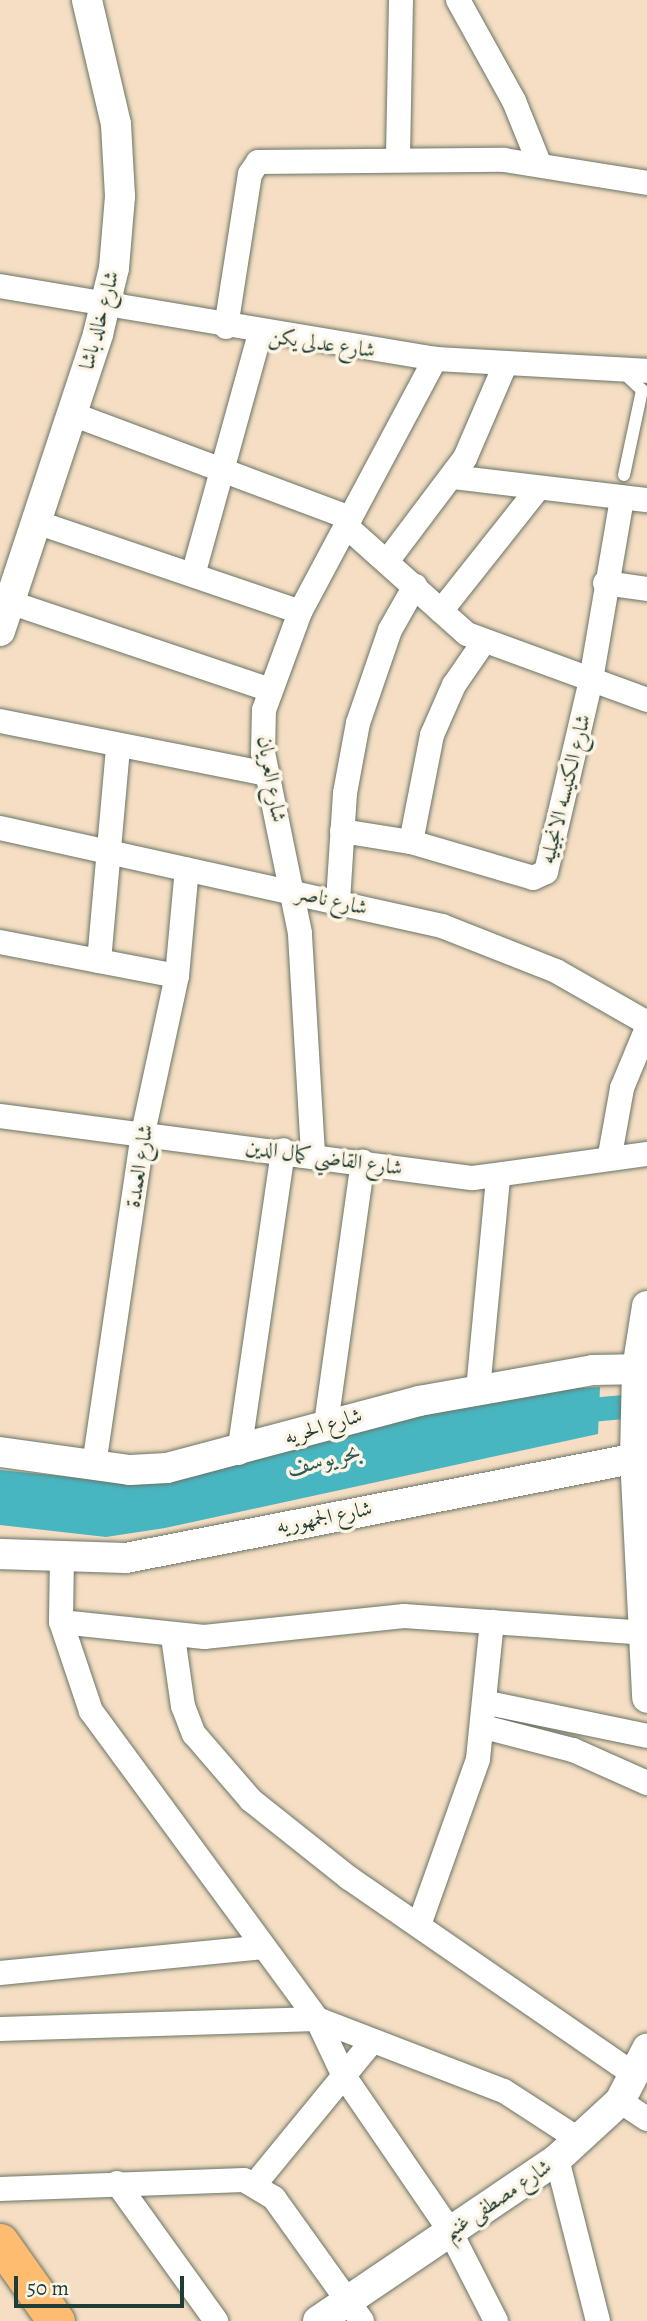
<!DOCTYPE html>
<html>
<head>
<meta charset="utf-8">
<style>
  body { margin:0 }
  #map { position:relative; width:647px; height:2321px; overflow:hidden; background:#f5dec3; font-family:Alegreya,Amiri,serif }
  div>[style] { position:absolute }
  .water>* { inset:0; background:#48b6c1 }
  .canal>* { height:24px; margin:-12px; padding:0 12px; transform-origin:12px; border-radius:12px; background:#48b6c1 }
  .roads { filter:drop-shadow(0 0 2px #6a7566) drop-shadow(0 0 2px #6a7566) }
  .service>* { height:12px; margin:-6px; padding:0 6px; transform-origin:6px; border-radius:6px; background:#fff }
  .minor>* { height:24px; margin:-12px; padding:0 12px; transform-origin:12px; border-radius:12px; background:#fff }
  .tertiary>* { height:30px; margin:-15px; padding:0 15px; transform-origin:15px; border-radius:15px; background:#fff }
  .primary>* { height:37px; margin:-18.5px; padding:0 18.5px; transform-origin:18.5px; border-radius:18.5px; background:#febc70 }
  span { translate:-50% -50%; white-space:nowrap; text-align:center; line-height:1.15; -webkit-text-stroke:7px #fcf5e5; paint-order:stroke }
  .street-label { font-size:21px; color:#1f3d34 }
  .water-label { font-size:23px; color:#295b57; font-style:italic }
  .scale { position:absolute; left:14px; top:2276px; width:170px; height:32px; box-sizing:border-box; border:4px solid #1f3d34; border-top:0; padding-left:9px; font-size:21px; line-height:24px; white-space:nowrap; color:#1f3d34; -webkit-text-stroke:5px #fcf5e5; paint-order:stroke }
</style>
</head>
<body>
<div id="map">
  <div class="water">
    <div style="clip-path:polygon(600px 1387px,598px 1434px,165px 1528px,106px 1537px,0 1525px,0 1470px,131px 1483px,534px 1390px)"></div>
  </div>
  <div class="canal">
    <div style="left:568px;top:1412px;width:79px;rotate:-5.1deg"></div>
  </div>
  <div class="roads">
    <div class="service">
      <div style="left:624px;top:475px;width:87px;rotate:-78deg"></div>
      <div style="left:642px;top:390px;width:21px;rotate:-137deg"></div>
    </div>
    <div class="minor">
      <div style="left:458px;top:0;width:115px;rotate:61deg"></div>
      <div style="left:514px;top:101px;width:67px;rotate:68deg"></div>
      <div style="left:398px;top:156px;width:156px;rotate:-88.9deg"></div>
      <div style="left:0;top:286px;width:441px;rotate:9.5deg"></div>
      <div style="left:435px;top:359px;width:212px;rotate:3.2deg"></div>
      <div style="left:226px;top:327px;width:155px;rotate:-81.1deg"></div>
      <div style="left:250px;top:174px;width:14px;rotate:-56deg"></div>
      <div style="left:258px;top:162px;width:246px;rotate:-0.5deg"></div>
      <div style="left:504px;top:160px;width:145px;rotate:9.1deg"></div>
      <div style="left:72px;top:414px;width:297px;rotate:20.5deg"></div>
      <div style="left:453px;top:477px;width:195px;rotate:6.8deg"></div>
      <div style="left:36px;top:522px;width:279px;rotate:18.8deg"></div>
      <div style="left:346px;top:526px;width:162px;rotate:41.8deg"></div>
      <div style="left:467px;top:634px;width:192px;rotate:20.1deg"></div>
      <div style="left:388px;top:560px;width:128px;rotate:-53deg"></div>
      <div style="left:465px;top:458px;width:101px;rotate:-66.7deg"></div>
      <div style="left:193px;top:575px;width:250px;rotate:-74.5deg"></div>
      <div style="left:605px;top:583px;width:42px;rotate:8.1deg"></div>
      <div style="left:9px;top:602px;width:273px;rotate:18.6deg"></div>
      <div style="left:441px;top:611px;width:153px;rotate:-51.6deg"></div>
      <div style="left:0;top:721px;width:273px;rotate:11.2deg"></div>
      <div style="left:0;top:828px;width:453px;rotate:12.5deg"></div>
      <div style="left:442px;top:926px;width:123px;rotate:21.5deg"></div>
      <div style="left:556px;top:971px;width:105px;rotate:29.7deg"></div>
      <div style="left:342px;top:831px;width:70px;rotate:9.1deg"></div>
      <div style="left:411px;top:842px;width:127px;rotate:16.4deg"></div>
      <div style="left:533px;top:878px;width:14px;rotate:-25deg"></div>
      <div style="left:546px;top:872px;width:197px;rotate:-76.8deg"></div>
      <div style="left:591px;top:680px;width:185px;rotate:-80.3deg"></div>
      <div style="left:411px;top:842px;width:109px;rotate:-78.9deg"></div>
      <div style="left:432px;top:735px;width:55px;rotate:-66.3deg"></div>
      <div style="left:454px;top:685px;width:51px;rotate:-55.4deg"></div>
      <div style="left:338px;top:901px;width:108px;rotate:-86.3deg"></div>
      <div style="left:345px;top:793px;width:71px;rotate:-79.5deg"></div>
      <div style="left:358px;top:723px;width:98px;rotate:-71deg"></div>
      <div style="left:390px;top:630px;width:51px;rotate:-60.4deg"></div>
      <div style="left:0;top:942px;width:180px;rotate:10.9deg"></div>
      <div style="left:99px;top:961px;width:214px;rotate:-84.9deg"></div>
      <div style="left:0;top:1116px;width:477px;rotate:7.5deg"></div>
      <div style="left:473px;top:1178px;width:176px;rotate:-7.9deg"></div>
      <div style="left:313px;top:1154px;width:221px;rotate:-93.4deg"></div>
      <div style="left:300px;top:933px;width:184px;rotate:-101.6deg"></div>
      <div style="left:263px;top:753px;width:43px;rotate:-88.7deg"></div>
      <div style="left:264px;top:710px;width:104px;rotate:-69.8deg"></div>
      <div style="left:300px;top:612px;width:287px;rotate:-61.9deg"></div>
      <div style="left:610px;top:1155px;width:68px;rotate:-79.8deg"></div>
      <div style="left:622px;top:1088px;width:65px;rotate:-67.4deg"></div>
      <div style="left:478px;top:1390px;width:213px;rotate:-84.6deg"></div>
      <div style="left:326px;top:1424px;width:265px;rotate:-82deg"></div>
      <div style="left:239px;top:1453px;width:306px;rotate:-81.7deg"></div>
      <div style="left:94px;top:1465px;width:336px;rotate:-81.6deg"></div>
      <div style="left:143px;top:1133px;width:161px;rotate:-77.8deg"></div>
      <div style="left:177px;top:976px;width:107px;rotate:-84.7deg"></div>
      <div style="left:62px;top:1556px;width:66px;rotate:90.9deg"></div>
      <div style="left:61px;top:1622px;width:94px;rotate:71.4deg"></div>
      <div style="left:91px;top:1711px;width:382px;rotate:53.7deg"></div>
      <div style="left:317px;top:2019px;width:63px;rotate:64.7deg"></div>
      <div style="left:344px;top:2076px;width:188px;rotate:55.6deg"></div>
      <div style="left:450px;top:2231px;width:101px;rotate:62.9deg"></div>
      <div style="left:61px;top:1622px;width:144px;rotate:6deg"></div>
      <div style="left:204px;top:1637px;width:201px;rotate:-6deg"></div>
      <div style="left:404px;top:1616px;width:244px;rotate:4deg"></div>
      <div style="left:173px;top:1637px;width:70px;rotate:81.8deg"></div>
      <div style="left:183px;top:1706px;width:30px;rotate:69deg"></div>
      <div style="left:194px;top:1734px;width:87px;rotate:49.2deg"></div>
      <div style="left:251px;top:1800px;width:125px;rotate:38.5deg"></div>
      <div style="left:349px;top:1878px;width:349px;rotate:34.6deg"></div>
      <div style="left:488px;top:1703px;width:162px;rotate:11.7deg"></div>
      <div style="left:484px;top:1727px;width:92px;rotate:14.5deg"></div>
      <div style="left:573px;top:1750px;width:81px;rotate:24deg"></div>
      <div style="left:419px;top:1925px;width:176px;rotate:-70.4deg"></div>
      <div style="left:478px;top:1759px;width:138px;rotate:-84.2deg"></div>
      <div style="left:0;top:1973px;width:265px;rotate:-5.6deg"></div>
      <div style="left:0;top:2029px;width:317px;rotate:-1.8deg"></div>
      <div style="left:317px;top:2019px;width:200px;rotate:21.1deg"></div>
      <div style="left:504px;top:2091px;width:88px;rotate:33deg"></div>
      <div style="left:620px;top:2101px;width:32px;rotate:34deg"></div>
      <div style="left:557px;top:2159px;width:167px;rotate:75.8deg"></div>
      <div style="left:117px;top:2183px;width:170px;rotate:54.3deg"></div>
      <div style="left:255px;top:2184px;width:181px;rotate:-50.6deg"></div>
      <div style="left:0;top:2189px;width:244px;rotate:-2.1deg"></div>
      <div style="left:244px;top:2180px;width:35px;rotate:31deg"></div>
      <div style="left:274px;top:2198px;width:151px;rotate:54.4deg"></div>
    </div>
    <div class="tertiary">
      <div style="left:0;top:631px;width:313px;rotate:-71.7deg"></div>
      <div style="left:98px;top:334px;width:68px;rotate:-76.4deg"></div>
      <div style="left:114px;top:268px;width:72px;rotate:-85.2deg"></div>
      <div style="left:120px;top:196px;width:72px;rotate:-93.2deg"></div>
      <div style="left:116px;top:124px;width:127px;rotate:-103.2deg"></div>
      <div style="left:647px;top:1306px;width:64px;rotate:99deg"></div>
      <div style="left:637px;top:1369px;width:88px;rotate:91.3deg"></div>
      <div style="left:635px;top:1457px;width:241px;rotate:87.1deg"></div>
      <div style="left:0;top:1452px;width:131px;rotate:7.9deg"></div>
      <div style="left:130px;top:1470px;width:37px;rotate:-3deg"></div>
      <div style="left:167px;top:1468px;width:261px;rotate:-14.9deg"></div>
      <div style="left:419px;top:1401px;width:177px;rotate:-10.1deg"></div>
      <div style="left:593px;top:1370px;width:54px;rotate:-1.1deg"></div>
      <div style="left:0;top:1554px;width:126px;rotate:1.8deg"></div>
      <div style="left:126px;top:1558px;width:531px;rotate:-11.08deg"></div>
      <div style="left:318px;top:2321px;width:289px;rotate:-34.1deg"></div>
      <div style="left:557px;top:2159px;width:86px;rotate:-42.6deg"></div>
      <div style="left:620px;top:2101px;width:59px;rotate:-62.6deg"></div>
    </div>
    <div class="primary">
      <div style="left:0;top:2242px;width:97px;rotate:54.7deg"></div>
    </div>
  </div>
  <div class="street-label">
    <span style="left:99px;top:320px;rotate:-75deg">شارع خالد باشا</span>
    <span style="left:322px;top:343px;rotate:8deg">شارع عدلى يكن</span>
    <span style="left:272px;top:779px;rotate:80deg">شارع العريان</span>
    <span style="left:565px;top:789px;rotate:-76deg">شارع الكنيسه الانجيليه</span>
    <span style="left:332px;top:900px;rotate:13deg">شارع ناصر</span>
    <span style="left:324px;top:1157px;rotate:8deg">شارع القاضي كمال الدين</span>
    <span style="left:139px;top:1166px;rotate:-81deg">شارع العمدة</span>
    <span style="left:323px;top:1426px;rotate:-17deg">شارع الحريه</span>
    <span style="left:324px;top:1517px;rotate:-11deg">شارع الجمهوريه</span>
    <span style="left:497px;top:2199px;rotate:-34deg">شارع مصطفى غنيم</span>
  </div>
  <div class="water-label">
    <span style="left:324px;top:1460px;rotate:-14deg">بحر يوسف</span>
  </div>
  <div class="scale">50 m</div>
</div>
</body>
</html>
